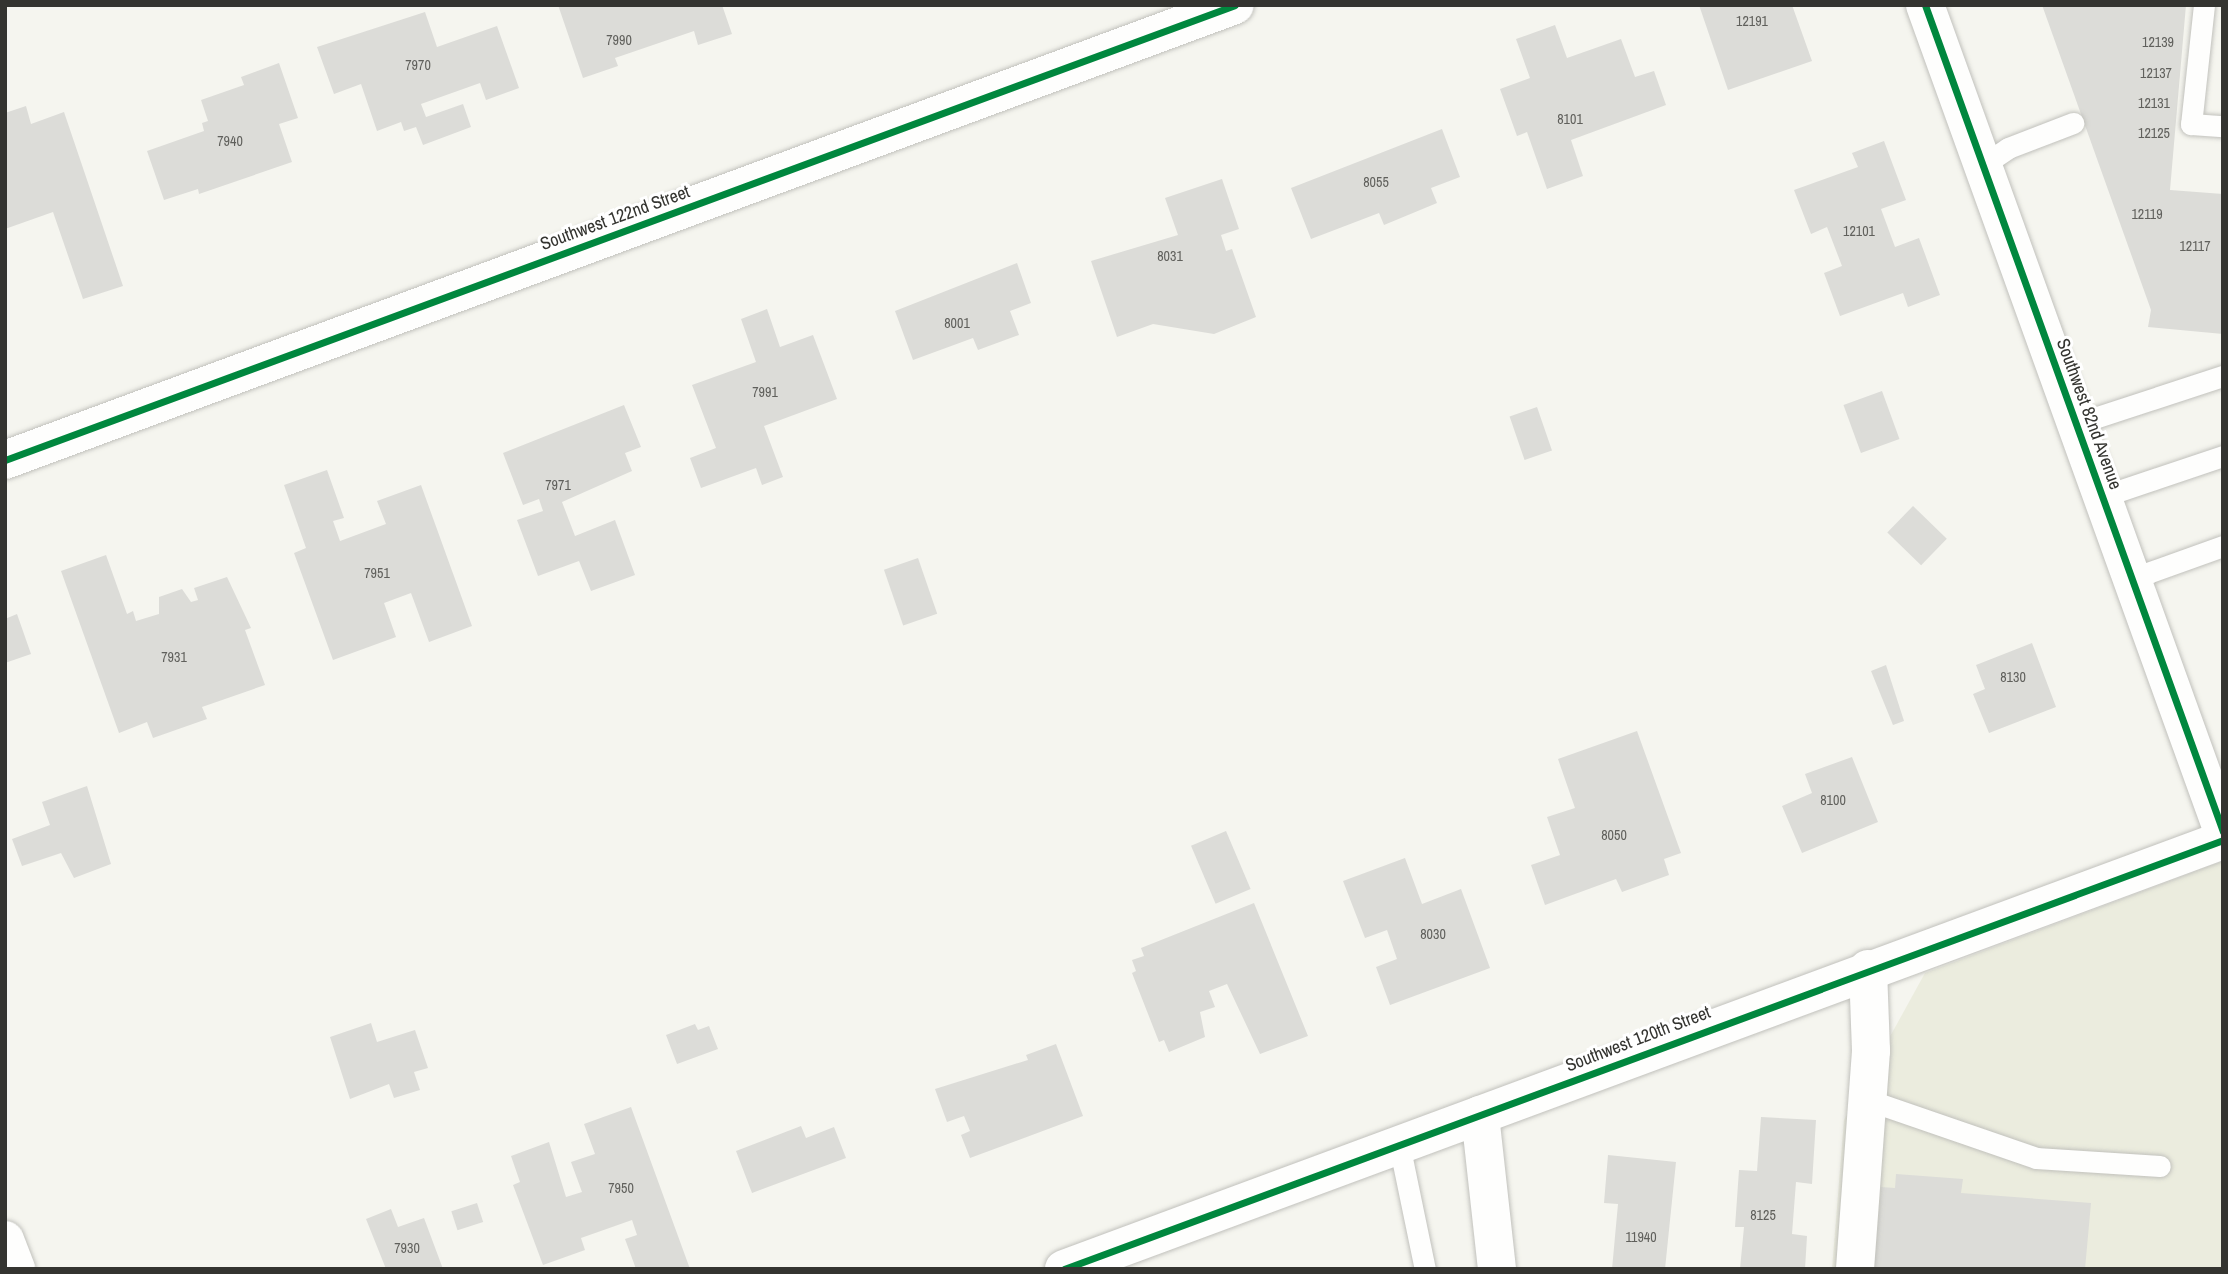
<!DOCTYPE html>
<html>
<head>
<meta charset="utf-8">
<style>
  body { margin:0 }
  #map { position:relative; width:2228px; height:1274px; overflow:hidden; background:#f5f5ef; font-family:"Archivo Narrow",sans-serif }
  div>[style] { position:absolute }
  .built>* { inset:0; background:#ebecde }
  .building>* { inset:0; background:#dcdcd8; transform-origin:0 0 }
  .roads { filter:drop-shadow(0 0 2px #c1c1bc) drop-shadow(0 0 2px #c1c1bc) }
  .service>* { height:21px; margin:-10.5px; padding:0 10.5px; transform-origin:10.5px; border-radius:10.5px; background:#fefefd }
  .minor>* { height:38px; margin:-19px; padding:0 19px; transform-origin:19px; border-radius:19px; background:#fefefd }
  .tertiary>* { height:38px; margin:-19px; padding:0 19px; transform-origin:19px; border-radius:19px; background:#fefefd }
  .cycleway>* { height:7px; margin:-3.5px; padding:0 3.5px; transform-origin:3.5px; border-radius:3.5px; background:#00873e }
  span { translate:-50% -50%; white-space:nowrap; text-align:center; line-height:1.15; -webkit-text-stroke:6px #fff; paint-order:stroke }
  .number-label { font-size:14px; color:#60605c }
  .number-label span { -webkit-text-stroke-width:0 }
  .street-label { font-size:18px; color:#343430 }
  .frame { position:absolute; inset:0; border:7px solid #343430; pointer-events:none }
</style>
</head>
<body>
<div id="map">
  <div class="built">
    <div style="clip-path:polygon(2223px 861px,2223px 1269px,1832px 1269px,1844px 1120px,1925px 973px)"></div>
  </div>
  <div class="building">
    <div style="clip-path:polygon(558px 5px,722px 5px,732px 34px,698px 45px,694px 31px,615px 58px,618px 66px,583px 78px)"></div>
    <div style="clip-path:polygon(1699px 5px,1792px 5px,1812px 61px,1728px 90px)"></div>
    <div style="clip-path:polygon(2042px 5px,2186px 5px,2170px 190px,2223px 194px,2223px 334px,2148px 327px,2151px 310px)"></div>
    <div style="clip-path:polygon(425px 12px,437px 47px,497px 26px,519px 88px,486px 100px,480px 83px,421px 104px,426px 117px,463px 104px,471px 127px,423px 145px,416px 127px,404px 131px,401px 122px,377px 131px,361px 84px,334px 94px,317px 47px)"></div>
    <div style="clip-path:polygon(1555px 25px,1567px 58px,1621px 39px,1635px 77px,1654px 71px,1666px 105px,1571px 140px,1583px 176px,1547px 189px,1527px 132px,1517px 136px,1500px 89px,1530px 78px,1516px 39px)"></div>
    <div style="clip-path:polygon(279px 63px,298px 118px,279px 124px,292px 162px,199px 194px,198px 189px,164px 200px,147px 151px,204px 131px,202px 123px,208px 121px,201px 100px,244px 85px,241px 77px)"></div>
    <div style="clip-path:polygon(26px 106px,31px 124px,64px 112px,123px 286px,83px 299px,53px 212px,5px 229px,5px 113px)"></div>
    <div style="clip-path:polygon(1442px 129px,1460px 177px,1431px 188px,1437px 203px,1384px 225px,1379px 213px,1311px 239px,1291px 188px)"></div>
    <div style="clip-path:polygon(1884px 141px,1906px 200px,1881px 209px,1895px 247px,1919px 238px,1940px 295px,1908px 307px,1903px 293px,1840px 316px,1824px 273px,1842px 266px,1827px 227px,1811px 234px,1794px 190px,1858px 167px,1852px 153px)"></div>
    <div style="clip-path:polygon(1222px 179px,1239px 229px,1221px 235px,1226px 251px,1232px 249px,1256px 317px,1214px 334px,1153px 324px,1117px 337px,1091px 261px,1178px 235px,1165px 198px)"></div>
    <div style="clip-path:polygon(1017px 263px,1031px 303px,1010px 311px,1019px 335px,978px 350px,973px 338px,913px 360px,895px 311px)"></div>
    <div style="clip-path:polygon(767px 309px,780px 347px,813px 335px,837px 399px,764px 426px,783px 477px,762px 485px,756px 468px,701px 488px,690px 458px,716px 448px,692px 385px,756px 362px,741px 319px)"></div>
    <div style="left:1882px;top:391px;width:51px;height:41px;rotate:70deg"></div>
    <div style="clip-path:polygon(624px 405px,641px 447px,625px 453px,632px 471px,562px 502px,575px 536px,615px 520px,635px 575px,591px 591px,579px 561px,538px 576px,517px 520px,543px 511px,539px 499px,523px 505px,503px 453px)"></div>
    <div style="left:1537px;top:407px;width:46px;height:29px;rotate:71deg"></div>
    <div style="clip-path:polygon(327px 470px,344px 518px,333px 521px,340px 541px,386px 524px,377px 501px,421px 485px,472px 626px,429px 642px,411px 593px,384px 603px,396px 637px,333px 660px,294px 553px,306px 548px,284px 485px)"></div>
    <div style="left:1913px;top:506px;width:47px;height:37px;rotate:44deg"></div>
    <div style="clip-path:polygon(106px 555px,127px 614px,133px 611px,136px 621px,159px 614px,159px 597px,182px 589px,191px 602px,198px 600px,194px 588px,227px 577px,251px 628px,245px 630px,265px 685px,202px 707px,207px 719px,153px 738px,147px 722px,119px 733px,61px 571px)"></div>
    <div style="left:918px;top:558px;width:59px;height:36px;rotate:71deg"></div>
    <div style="clip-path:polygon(17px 614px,31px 654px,5px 663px,5px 619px)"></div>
    <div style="clip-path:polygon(2032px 643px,2056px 707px,1989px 733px,1973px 694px,1985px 689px,1976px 665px)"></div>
    <div style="clip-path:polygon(1886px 665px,1904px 721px,1893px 725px,1871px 671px)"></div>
    <div style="clip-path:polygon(1637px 731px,1681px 853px,1664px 859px,1669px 875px,1622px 892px,1616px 879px,1545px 905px,1531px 865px,1560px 855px,1547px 817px,1575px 808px,1558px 759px)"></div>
    <div style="clip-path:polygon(1852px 757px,1878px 822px,1802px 853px,1782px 806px,1812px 793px,1805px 774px)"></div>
    <div style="clip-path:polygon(87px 786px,111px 864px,74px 878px,61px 853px,22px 866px,12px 839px,50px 825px,42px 802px)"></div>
    <div style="left:1226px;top:831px;width:63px;height:38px;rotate:67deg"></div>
    <div style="clip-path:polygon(1405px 858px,1422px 904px,1461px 889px,1490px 968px,1390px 1005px,1376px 967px,1397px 959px,1387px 930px,1365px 938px,1343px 881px)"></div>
    <div style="clip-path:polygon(1254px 903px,1308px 1036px,1260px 1054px,1227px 984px,1209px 991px,1215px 1007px,1200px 1012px,1205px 1037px,1169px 1052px,1164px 1040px,1159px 1042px,1132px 973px,1136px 971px,1132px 960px,1144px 956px,1141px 948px)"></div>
    <div style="clip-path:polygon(371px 1023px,377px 1042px,415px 1030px,428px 1068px,414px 1072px,420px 1090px,394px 1098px,389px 1084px,350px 1099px,330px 1037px)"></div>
    <div style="clip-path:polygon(695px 1024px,698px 1030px,709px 1026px,718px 1049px,677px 1064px,666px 1035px)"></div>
    <div style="clip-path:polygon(1056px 1044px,1083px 1116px,970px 1158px,961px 1135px,970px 1131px,964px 1116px,947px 1122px,935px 1089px,1028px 1060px,1026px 1055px)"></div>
    <div style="clip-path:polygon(631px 1107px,690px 1269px,636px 1269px,625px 1239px,637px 1235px,632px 1220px,581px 1238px,585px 1250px,543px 1265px,513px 1185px,520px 1182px,511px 1156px,549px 1142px,566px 1197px,582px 1192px,571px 1162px,595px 1154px,584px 1124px)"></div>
    <div style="clip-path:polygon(1761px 1117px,1816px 1120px,1812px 1184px,1796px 1182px,1792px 1234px,1807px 1236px,1805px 1269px,1740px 1269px,1744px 1227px,1735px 1227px,1739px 1170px,1757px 1171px)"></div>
    <div style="clip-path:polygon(801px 1126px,806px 1138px,834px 1127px,846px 1158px,752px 1193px,736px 1151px)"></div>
    <div style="clip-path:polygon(1608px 1155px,1676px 1162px,1665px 1269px,1612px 1269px,1618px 1204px,1604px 1203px)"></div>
    <div style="clip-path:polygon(1896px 1174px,1963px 1179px,1961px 1193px,2091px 1203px,2085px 1269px,1874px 1269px,1881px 1187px,1895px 1188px)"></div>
    <div style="left:477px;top:1203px;width:20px;height:27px;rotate:72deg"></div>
    <div style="clip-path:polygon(391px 1209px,398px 1227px,424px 1218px,443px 1269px,386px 1269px,366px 1219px)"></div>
  </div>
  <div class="roads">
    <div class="service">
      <div style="left:2204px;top:5px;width:120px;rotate:96.2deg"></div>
      <div style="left:2191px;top:124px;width:32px;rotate:4deg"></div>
      <div style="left:1983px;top:165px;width:30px;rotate:-34deg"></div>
      <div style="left:2008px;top:148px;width:70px;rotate:-21deg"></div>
      <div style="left:2076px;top:424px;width:155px;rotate:-18.1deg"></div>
      <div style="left:2101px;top:497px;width:129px;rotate:-18.6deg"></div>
      <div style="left:2131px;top:579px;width:98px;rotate:-19.7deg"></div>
      <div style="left:1868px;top:1100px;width:178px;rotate:19deg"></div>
      <div style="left:2036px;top:1158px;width:124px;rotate:3.7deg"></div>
      <div style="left:1399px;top:1144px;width:128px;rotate:78.3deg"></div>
    </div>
    <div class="minor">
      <div style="left:5px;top:460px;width:1311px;rotate:-20.3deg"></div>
      <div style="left:1480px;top:1115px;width:155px;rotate:83.7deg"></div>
      <div style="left:5px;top:1240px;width:31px;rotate:69deg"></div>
      <div style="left:1855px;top:1269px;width:219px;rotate:-85.8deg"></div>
      <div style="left:1871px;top:1051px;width:82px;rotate:-92.1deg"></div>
    </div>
    <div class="tertiary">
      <div style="left:1925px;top:5px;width:879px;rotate:70.18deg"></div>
      <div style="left:1064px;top:1269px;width:1236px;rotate:-20.31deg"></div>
    </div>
  </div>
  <div class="cycleway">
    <div style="left:1925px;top:5px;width:879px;rotate:70.18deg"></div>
    <div style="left:5px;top:460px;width:1311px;rotate:-20.3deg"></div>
    <div style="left:1064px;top:1269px;width:1236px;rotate:-20.31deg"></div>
  </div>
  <div class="number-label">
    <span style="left:1752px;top:21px">12191</span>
    <span style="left:619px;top:40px">7990</span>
    <span style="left:2158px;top:42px">12139</span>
    <span style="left:418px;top:65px">7970</span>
    <span style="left:2156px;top:73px">12137</span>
    <span style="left:2154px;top:103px">12131</span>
    <span style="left:1570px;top:119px">8101</span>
    <span style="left:2154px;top:133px">12125</span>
    <span style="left:230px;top:141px">7940</span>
    <span style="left:1376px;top:182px">8055</span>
    <span style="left:2147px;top:214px">12119</span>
    <span style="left:1859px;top:231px">12101</span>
    <span style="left:2195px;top:246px">12117</span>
    <span style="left:1170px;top:256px">8031</span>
    <span style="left:957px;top:323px">8001</span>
    <span style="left:765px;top:392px">7991</span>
    <span style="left:558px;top:485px">7971</span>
    <span style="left:377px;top:573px">7951</span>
    <span style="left:174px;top:657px">7931</span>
    <span style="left:2013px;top:677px">8130</span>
    <span style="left:1833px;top:800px">8100</span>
    <span style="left:1614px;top:835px">8050</span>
    <span style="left:1433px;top:934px">8030</span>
    <span style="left:621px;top:1188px">7950</span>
    <span style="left:1763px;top:1215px">8125</span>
    <span style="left:1641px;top:1237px">11940</span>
    <span style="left:407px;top:1248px">7930</span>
  </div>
  <div class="street-label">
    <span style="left:615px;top:218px;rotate:-20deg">Southwest 122nd Street</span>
    <span style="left:2089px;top:414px;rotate:70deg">Southwest 82nd Avenue</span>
    <span style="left:1638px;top:1039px;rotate:-21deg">Southwest 120th Street</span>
  </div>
  <div class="frame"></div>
</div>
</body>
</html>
